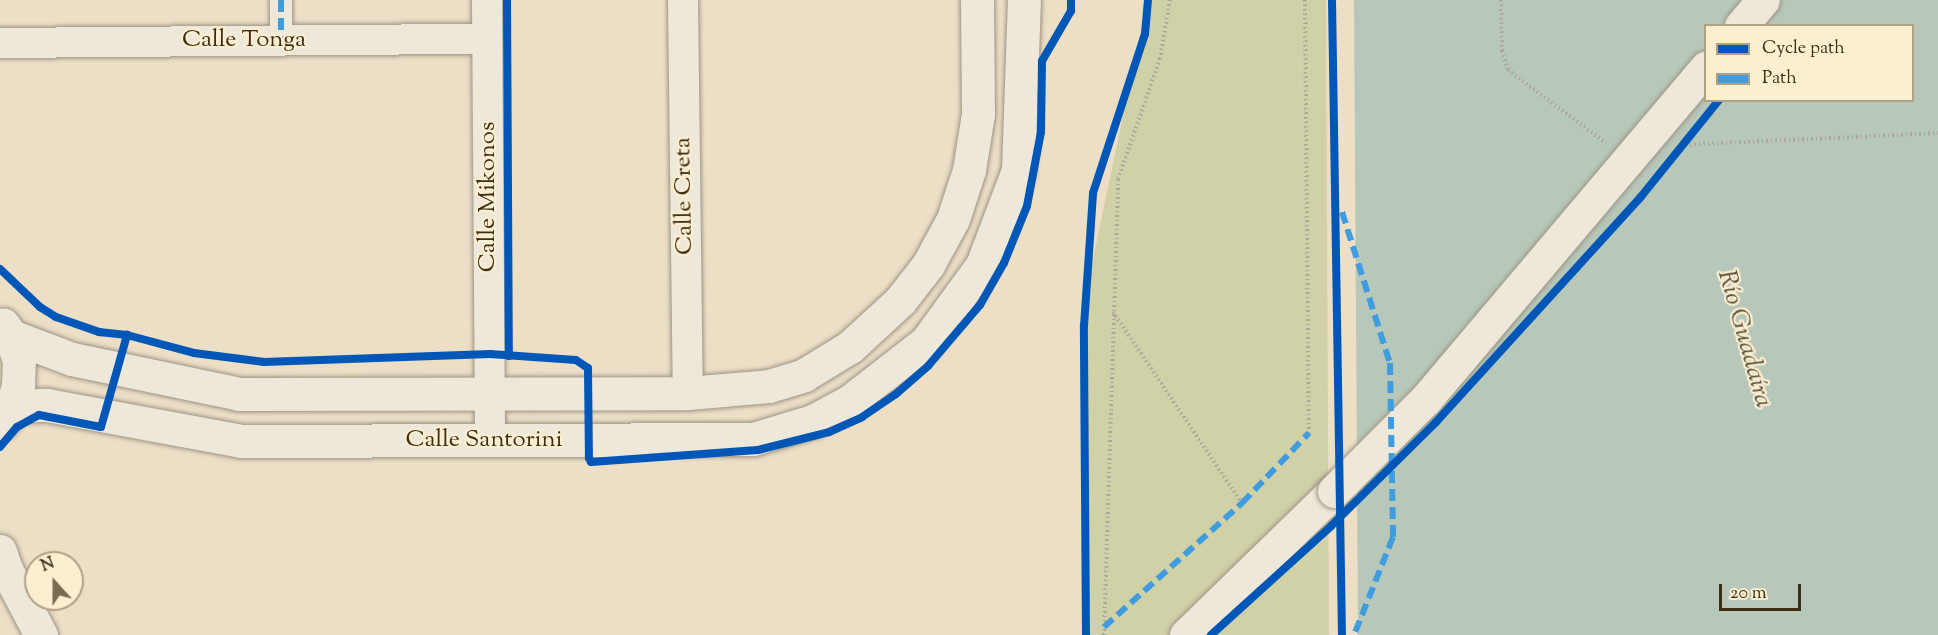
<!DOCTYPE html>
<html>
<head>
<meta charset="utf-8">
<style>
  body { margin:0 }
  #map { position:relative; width:1938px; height:635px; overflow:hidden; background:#ecdfc6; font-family:"Sorts Mill Goudy",serif }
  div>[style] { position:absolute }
  .green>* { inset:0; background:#d1d1a8 }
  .water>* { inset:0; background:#b7c8ba }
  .path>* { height:4px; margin-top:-2px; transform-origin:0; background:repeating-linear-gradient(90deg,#ada69a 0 1.5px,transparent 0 4.5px) }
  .roads { filter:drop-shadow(0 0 2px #9d9483) drop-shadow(0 0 2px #9d9483) }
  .pedestrian>* { height:22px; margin:-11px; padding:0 11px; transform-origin:11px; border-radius:11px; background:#eee8da }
  .minor>* { height:30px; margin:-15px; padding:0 15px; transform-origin:15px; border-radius:15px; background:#eee8da }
  .tertiary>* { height:33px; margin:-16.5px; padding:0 16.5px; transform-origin:16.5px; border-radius:16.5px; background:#eee8da }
  .bridges { filter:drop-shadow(0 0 2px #9d9483) drop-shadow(0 0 2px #9d9483) }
  .tertiary-bridge>* { height:33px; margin:-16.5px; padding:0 16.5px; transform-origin:16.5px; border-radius:16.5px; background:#eee8da }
  .quiet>* { height:6px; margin-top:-3px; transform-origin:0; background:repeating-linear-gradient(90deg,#3f9cde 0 12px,transparent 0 18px) }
  .cycleway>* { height:8px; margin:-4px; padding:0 4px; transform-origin:4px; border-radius:4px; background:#0057b8 }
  span { translate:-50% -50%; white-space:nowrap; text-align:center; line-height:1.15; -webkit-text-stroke:4.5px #fceed0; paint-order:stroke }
  .street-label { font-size:24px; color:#3e2c13 }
  .water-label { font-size:26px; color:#56503c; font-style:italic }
  .legend { position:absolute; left:1704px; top:24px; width:210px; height:78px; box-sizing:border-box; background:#fceed0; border:2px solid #b0a084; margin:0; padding:8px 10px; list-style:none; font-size:18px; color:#3e2c13 }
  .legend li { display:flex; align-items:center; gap:12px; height:30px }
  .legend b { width:30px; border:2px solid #b0a084 }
  .north { position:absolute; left:24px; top:551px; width:60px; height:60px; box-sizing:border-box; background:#fceed0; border:2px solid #b0a084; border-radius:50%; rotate:339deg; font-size:16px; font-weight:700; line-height:24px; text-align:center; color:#3e2c13 }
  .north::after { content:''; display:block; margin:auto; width:21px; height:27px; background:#7b6b52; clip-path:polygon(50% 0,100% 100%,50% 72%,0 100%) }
  .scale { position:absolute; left:1719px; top:584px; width:82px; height:27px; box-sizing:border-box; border:3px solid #3e2c13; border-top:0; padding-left:8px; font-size:18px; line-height:21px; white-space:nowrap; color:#3e2c13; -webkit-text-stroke:4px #fceed0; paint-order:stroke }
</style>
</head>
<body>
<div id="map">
  <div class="green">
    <div style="clip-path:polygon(1147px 0,1326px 0,1329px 635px,1089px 635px,1086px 293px)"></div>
  </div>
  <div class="water">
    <div style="clip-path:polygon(evenodd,1354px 0,1938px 0,1938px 635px,1358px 635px,1354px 0,1706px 26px,1912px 26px,1912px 100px,1706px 100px,1706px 26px)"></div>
  </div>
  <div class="path">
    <div style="left:1305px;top:0;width:433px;rotate:89.5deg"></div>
    <div style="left:1501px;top:0;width:51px;rotate:88.9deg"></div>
    <div style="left:1502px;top:51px;width:20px;rotate:72deg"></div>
    <div style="left:1508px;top:70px;width:122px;rotate:36.7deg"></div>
    <div style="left:1681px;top:145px;width:257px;rotate:-2.7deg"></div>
    <div style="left:1113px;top:312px;width:230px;rotate:56deg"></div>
    <div style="left:1104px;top:635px;width:456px;rotate:-88.2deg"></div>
    <div style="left:1118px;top:179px;width:127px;rotate:-70.7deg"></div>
    <div style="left:1160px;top:59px;width:60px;rotate:-80.4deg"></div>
  </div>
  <div class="roads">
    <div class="pedestrian">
      <div style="left:281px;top:0;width:41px;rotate:90deg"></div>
    </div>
    <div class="minor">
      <div style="left:487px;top:0;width:441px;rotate:89.6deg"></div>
      <div style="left:683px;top:0;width:393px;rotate:89.3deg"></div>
      <div style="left:0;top:43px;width:487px;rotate:-0.5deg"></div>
    </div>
    <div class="tertiary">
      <div style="left:1741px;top:26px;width:34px;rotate:-50deg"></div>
      <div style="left:11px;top:336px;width:65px;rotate:20.7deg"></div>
      <div style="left:72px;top:359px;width:171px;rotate:11.8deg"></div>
      <div style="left:239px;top:394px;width:449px;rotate:-0.1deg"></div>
      <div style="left:688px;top:393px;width:81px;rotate:-4.9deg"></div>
      <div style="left:769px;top:386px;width:37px;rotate:-17deg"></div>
      <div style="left:804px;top:375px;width:54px;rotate:-31.3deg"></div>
      <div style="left:850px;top:347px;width:68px;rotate:-42.6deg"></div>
      <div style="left:900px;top:301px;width:46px;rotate:-52.1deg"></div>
      <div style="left:928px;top:265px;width:52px;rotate:-61.5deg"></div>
      <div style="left:953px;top:219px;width:52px;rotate:-71.9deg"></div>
      <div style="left:969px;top:170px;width:57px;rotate:-80.9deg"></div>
      <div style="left:978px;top:114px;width:114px;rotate:-90.5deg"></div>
      <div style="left:11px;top:406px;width:36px;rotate:-2deg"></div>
      <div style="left:47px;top:405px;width:198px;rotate:10.5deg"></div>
      <div style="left:242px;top:441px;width:511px;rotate:-0.22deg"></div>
      <div style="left:753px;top:439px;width:63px;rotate:-16.7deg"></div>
      <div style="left:813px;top:421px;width:42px;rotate:-28.4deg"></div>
      <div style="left:850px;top:401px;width:96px;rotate:-37.8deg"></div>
      <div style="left:926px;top:342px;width:95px;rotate:-54deg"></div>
      <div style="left:982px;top:265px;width:102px;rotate:-69.2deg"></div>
      <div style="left:1018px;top:170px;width:170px;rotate:-88deg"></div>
      <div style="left:1px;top:423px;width:12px;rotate:-48deg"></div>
      <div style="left:9px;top:414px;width:29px;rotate:-72deg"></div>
      <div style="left:18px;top:386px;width:25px;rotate:-88deg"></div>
      <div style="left:19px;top:361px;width:26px;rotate:-108deg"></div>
      <div style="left:11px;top:336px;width:14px;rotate:-124deg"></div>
      <div style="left:0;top:551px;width:19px;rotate:72deg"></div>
      <div style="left:6px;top:569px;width:75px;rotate:62.1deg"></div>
      <div style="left:1186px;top:635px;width:206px;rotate:-44.2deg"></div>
    </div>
  </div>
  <div class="bridges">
    <div class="tertiary-bridge">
      <div style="left:1334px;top:491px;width:130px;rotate:-45deg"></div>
      <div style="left:1426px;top:399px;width:434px;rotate:-49.8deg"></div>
    </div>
  </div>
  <div class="quiet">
    <div style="left:281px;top:0;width:41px;rotate:90deg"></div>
    <div style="left:1342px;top:212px;width:158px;rotate:72.4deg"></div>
    <div style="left:1390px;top:363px;width:174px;rotate:89deg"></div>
    <div style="left:1393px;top:537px;width:105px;rotate:111.7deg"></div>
    <div style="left:1104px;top:627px;width:186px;rotate:-41.9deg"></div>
    <div style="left:1242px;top:503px;width:97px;rotate:-46.3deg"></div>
  </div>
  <div class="cycleway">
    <div style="left:507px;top:0;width:356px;rotate:89.7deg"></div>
    <div style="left:1332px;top:0;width:635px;rotate:89.1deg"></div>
    <div style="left:0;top:269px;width:55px;rotate:43.5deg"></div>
    <div style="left:40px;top:307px;width:19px;rotate:32deg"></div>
    <div style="left:56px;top:317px;width:46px;rotate:19.2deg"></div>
    <div style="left:99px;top:332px;width:28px;rotate:6deg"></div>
    <div style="left:127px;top:335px;width:69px;rotate:15deg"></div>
    <div style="left:194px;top:353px;width:71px;rotate:7.3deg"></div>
    <div style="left:264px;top:362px;width:226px;rotate:-2deg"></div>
    <div style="left:490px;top:354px;width:86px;rotate:4deg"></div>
    <div style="left:576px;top:360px;width:14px;rotate:34deg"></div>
    <div style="left:588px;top:368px;width:90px;rotate:89.4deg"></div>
    <div style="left:589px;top:458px;width:4px;rotate:63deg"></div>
    <div style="left:591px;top:462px;width:167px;rotate:-4.1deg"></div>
    <div style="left:758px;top:450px;width:73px;rotate:-14.2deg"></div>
    <div style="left:829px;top:432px;width:36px;rotate:-24deg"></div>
    <div style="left:862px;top:417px;width:41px;rotate:-34.1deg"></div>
    <div style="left:896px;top:394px;width:43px;rotate:-41.2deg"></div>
    <div style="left:928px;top:366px;width:80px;rotate:-49.6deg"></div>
    <div style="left:980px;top:305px;width:48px;rotate:-60.3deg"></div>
    <div style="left:1004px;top:263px;width:61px;rotate:-68deg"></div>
    <div style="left:1027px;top:206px;width:75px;rotate:-79.3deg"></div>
    <div style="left:1041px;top:132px;width:71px;rotate:-89.2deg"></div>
    <div style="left:1042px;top:61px;width:58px;rotate:-59.9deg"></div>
    <div style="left:1071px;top:11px;width:11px;rotate:-90deg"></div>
    <div style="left:0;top:447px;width:26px;rotate:-50deg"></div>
    <div style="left:17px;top:427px;width:25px;rotate:-29deg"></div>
    <div style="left:39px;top:415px;width:63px;rotate:11deg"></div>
    <div style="left:101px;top:427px;width:96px;rotate:-74.2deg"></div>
    <div style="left:1086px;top:635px;width:309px;rotate:-90.4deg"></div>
    <div style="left:1084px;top:326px;width:133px;rotate:-86.1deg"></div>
    <div style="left:1093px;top:193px;width:167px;rotate:-71.9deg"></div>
    <div style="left:1145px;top:34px;width:34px;rotate:-85deg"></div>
    <div style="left:1211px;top:635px;width:162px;rotate:-42.2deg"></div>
    <div style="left:1331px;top:526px;width:148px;rotate:-44.7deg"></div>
    <div style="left:1436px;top:422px;width:303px;rotate:-47.7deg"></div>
    <div style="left:1640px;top:198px;width:126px;rotate:-51.1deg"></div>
  </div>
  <div class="street-label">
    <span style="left:244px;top:41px">Calle Tonga</span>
    <span style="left:685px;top:196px;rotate:-91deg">Calle Creta</span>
    <span style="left:489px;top:197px;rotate:-90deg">Calle Mikonos</span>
    <span style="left:484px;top:441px">Calle Santorini</span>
  </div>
  <div class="water-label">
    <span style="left:1744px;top:339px;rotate:74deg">Río Guadaíra</span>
  </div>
  <ul class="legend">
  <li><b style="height:8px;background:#0057b8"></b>Cycle path</li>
  <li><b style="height:8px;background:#3f9cde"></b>Path</li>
  </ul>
  <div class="north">N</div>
  <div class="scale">20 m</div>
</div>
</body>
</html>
